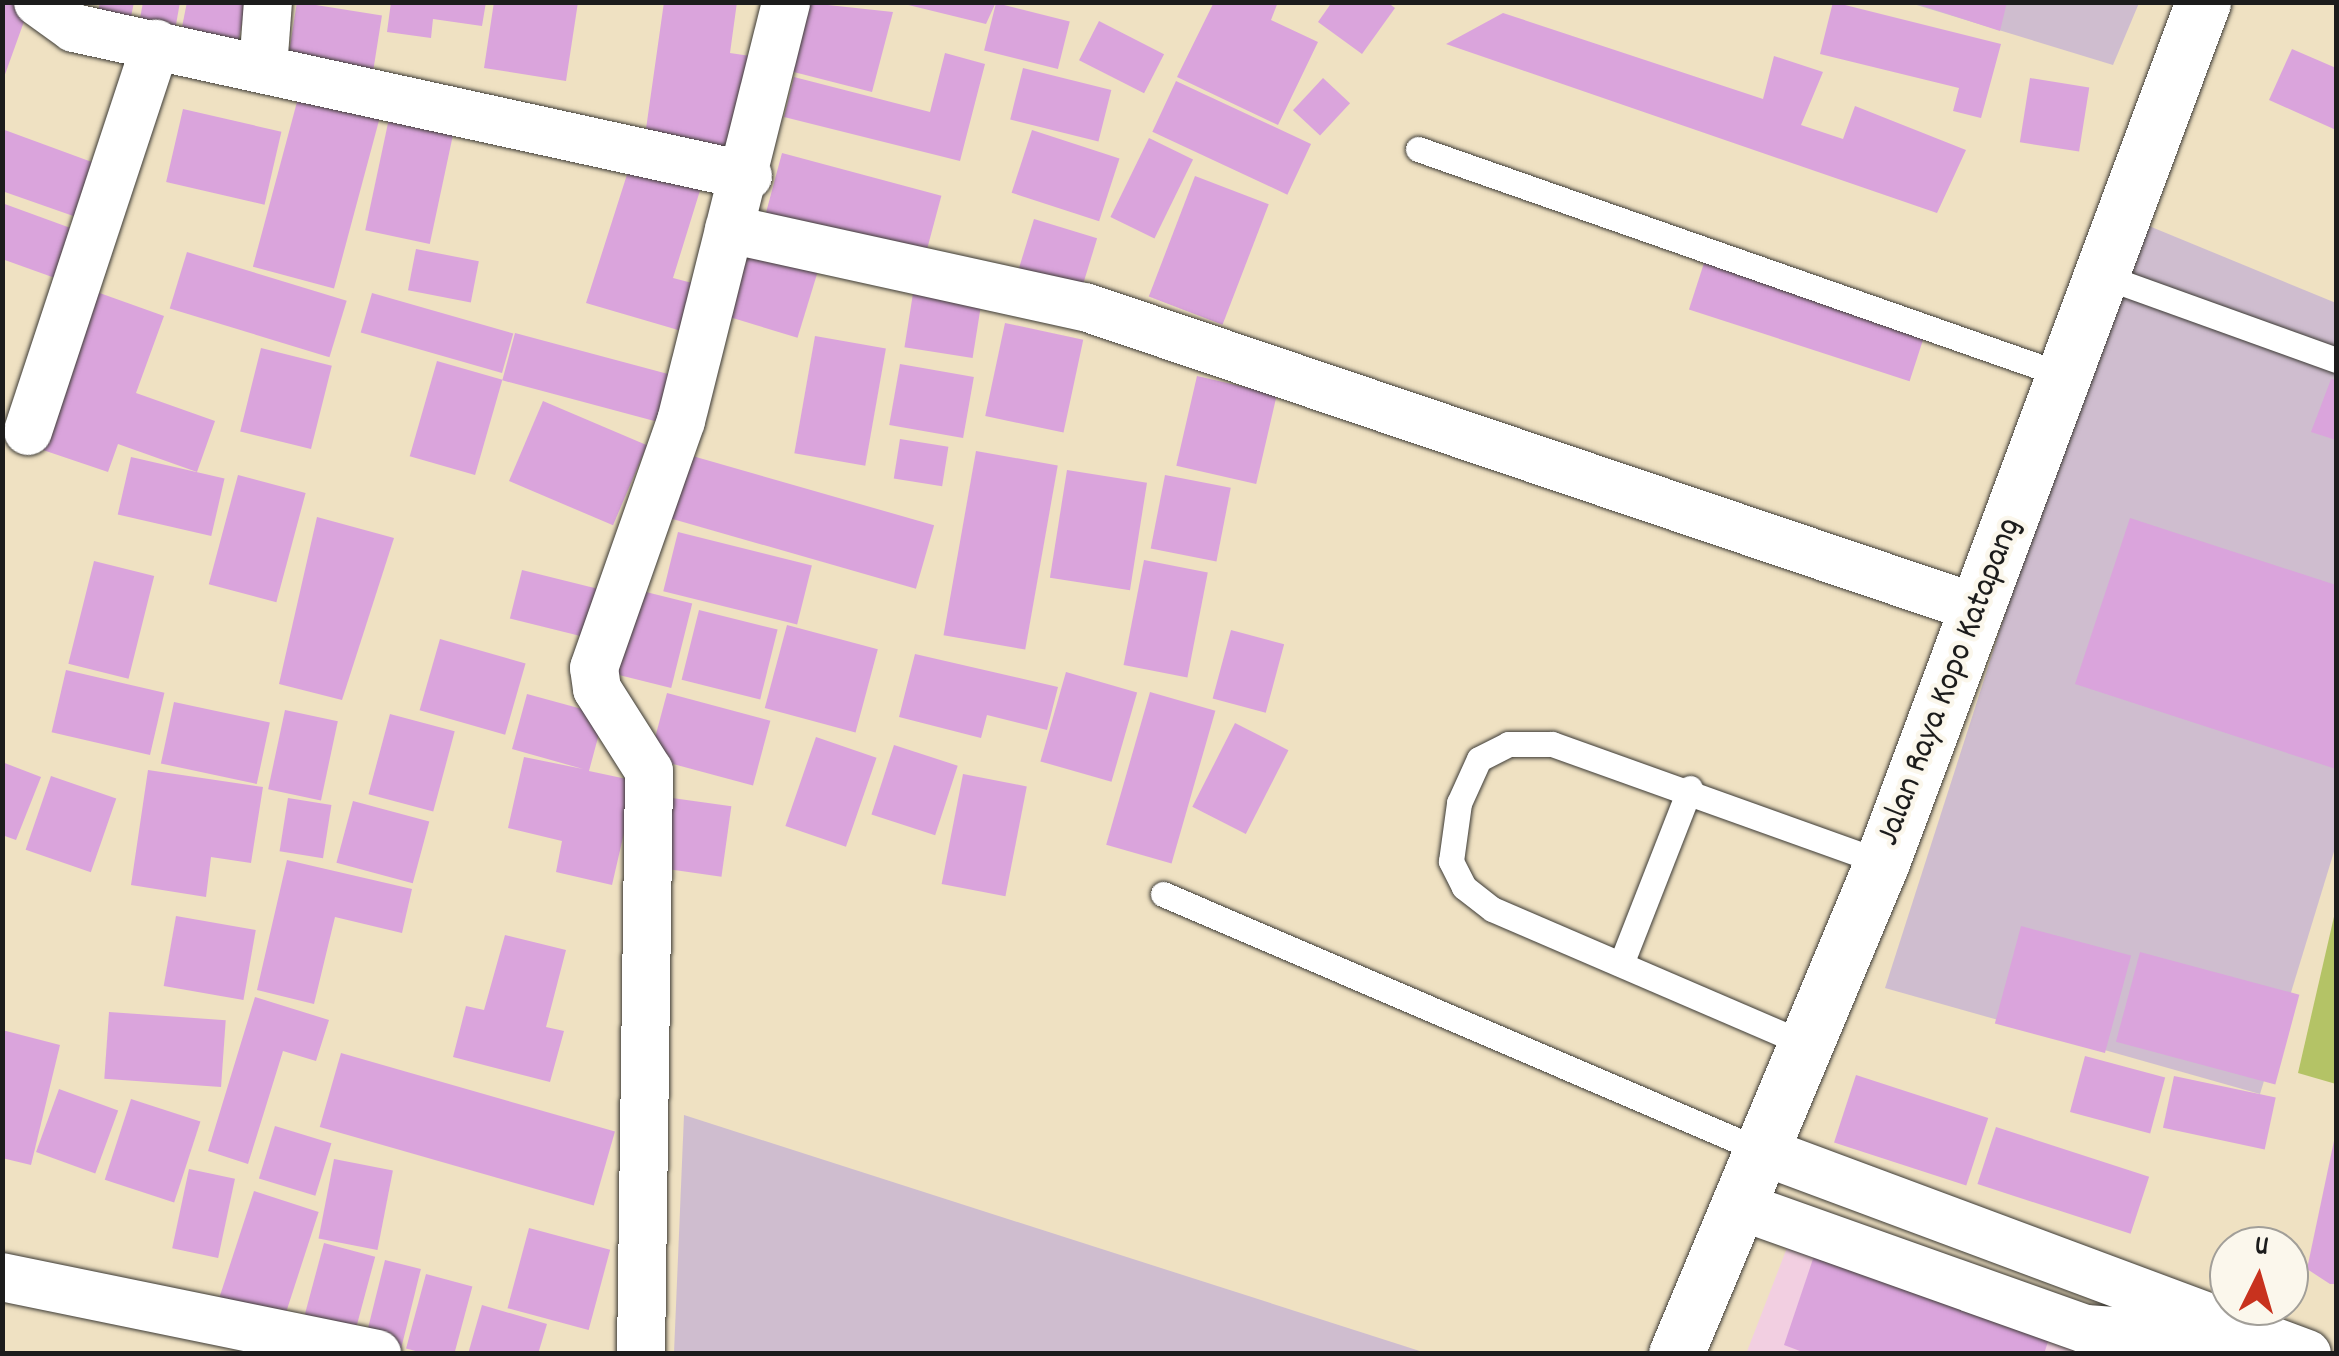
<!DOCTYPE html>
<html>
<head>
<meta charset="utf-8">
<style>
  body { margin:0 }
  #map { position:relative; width:2339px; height:1356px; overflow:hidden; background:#efe1c2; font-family:Dekko,sans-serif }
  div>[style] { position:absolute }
  .built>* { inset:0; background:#f2cfe1 }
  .industrial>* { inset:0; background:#cfbdcf }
  .green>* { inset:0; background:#b4c366 }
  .building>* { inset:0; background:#daa4dc; transform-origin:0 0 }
  .roads { filter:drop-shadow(0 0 2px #3c3a35) drop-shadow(0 0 2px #3c3a35) }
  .lane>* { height:25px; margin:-12.5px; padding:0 12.5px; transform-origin:12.5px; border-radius:12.5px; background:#fff }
  .street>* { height:48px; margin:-24px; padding:0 24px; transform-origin:24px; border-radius:24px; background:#fff }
  .primary>* { height:55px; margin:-27.5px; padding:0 27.5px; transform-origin:27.5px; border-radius:27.5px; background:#fff }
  span { translate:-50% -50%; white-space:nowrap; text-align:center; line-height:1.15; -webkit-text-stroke:9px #fbf7ec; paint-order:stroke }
  .street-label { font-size:35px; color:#1c1c1c }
  .frame { position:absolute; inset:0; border:5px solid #1c1c1c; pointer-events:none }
  .north { position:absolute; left:2209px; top:1226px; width:100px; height:100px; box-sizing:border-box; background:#fbf7ec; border:2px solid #a29f99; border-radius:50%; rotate:5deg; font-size:28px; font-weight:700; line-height:40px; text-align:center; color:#1c1c1c }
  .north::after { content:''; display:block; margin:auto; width:35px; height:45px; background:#c8321e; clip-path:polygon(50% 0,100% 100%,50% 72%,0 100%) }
</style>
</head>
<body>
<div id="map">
  <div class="built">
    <div style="clip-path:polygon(1790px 1240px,2162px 1354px,1746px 1354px)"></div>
  </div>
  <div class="industrial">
    <div style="clip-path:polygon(1910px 3px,2139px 3px,2113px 65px)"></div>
    <div style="clip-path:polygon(2132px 219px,2336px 303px,2336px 845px,2260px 1094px,1885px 988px)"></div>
    <div style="clip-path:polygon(684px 1115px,1426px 1353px,674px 1353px)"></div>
  </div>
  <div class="green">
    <div style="clip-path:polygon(2336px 908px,2336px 1084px,2298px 1073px)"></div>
  </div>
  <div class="building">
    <div style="clip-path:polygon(2px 2px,31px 2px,3px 80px)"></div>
    <div style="clip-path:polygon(100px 2px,134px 2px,131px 17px,98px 12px)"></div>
    <div style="clip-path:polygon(143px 2px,180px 2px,174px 36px,138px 30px)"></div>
    <div style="clip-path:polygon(187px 2px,246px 2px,237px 49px,180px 37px)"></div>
    <div style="left:297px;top:2px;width:86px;height:58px;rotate:9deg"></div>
    <div style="clip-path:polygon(391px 2px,486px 2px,482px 26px,433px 19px,431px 38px,387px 32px)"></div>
    <div style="clip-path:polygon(494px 2px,578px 2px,566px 81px,484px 68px)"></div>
    <div style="clip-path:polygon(664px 2px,737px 2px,730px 53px,757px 57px,744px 150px,645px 136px)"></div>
    <div style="clip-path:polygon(800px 2px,893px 12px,872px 92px,782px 69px)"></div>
    <div style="clip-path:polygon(896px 2px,996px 2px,986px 24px)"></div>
    <div style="clip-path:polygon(1214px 2px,1278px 2px,1271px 20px,1318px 42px,1278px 125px,1177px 77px)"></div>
    <div style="clip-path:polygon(1332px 2px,1387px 2px,1395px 8px,1362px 54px,1318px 22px)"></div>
    <div style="clip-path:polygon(1833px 2px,2001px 44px,1981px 118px,1953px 111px,1959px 88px,1820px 54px)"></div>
    <div style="clip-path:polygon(1911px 2px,2007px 2px,2000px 31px)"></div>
    <div style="left:996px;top:3px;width:76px;height:49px;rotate:14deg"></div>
    <div style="clip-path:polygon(1503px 13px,1763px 99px,1774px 56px,1823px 72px,1801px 125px,1843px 139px,1855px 106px,1966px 150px,1937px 213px,1446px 44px)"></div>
    <div style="left:1099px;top:21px;width:73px;height:44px;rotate:27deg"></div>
    <div style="clip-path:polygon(2292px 49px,2336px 68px,2336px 130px,2269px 100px)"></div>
    <div style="clip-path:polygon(945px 53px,985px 64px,960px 161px,784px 117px,794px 77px,930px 112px)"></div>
    <div style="left:1023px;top:68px;width:91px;height:53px;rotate:14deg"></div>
    <div style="left:1323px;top:78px;width:37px;height:44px;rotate:43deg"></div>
    <div style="left:2030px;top:78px;width:60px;height:65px;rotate:9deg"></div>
    <div style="left:1176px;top:81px;width:149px;height:56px;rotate:25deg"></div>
    <div style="left:301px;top:87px;width:84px;height:186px;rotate:15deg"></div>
    <div style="left:183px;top:109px;width:101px;height:75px;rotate:13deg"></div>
    <div style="left:391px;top:109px;width:66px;height:124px;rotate:12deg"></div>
    <div style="clip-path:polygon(2px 129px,100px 165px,79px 218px,2px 191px)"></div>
    <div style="left:1032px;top:130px;width:92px;height:66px;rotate:18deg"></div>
    <div style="left:1149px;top:138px;width:49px;height:88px;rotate:26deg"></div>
    <div style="left:782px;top:153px;width:165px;height:68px;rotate:15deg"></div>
    <div style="clip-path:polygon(631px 162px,702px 184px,673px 278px,700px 285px,685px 332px,586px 303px)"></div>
    <div style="left:1195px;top:176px;width:79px;height:129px;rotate:21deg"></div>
    <div style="clip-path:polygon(2px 203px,87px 234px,69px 283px,2px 259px)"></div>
    <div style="left:1034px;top:219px;width:66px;height:63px;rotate:17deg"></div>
    <div style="left:750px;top:247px;width:72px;height:73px;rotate:17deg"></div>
    <div style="left:416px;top:249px;width:64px;height:42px;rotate:11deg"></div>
    <div style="left:187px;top:252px;width:167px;height:59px;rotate:17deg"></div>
    <div style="left:1705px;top:260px;width:232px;height:52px;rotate:18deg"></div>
    <div style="left:914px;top:287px;width:69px;height:61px;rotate:9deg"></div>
    <div style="clip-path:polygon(94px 291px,164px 316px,136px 393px,215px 421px,197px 472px,118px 444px,108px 472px,37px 448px)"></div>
    <div style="left:372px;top:293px;width:147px;height:41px;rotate:16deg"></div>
    <div style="left:1005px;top:323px;width:80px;height:95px;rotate:12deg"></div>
    <div style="left:515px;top:333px;width:171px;height:49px;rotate:15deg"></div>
    <div style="left:815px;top:336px;width:72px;height:119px;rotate:10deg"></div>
    <div style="left:261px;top:348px;width:73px;height:86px;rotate:14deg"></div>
    <div style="left:437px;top:361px;width:68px;height:99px;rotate:16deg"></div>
    <div style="left:900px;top:364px;width:75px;height:62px;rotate:10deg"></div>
    <div style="left:1197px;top:376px;width:82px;height:92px;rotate:13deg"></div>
    <div style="clip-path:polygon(2331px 379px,2336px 380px,2336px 440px,2311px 432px)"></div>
    <div style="left:543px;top:401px;width:113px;height:87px;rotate:23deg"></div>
    <div style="left:900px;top:439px;width:49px;height:40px;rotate:9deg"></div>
    <div style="left:976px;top:451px;width:83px;height:187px;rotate:10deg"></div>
    <div style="left:689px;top:455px;width:255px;height:66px;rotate:16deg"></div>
    <div style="left:131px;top:457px;width:96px;height:59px;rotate:13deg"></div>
    <div style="left:1067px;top:470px;width:81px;height:109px;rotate:9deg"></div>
    <div style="left:238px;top:475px;width:70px;height:113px;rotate:15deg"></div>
    <div style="left:1165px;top:475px;width:67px;height:75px;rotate:11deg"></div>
    <div style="clip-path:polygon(317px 517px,394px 538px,342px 700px,279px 684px)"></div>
    <div style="clip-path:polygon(2130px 518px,2336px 585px,2336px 769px,2075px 684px)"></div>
    <div style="left:678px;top:532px;width:138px;height:61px;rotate:14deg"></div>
    <div style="left:1144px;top:560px;width:65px;height:107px;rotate:11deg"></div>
    <div style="left:94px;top:561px;width:62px;height:106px;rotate:14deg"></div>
    <div style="left:522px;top:570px;width:83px;height:50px;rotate:14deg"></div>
    <div style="left:634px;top:589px;width:60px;height:87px;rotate:14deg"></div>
    <div style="left:699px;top:610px;width:81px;height:72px;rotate:14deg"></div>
    <div style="left:787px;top:625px;width:94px;height:86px;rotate:15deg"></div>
    <div style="left:1231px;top:630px;width:55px;height:71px;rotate:15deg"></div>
    <div style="left:440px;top:639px;width:89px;height:74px;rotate:16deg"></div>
    <div style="clip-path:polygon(915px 654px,1058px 687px,1047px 730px,987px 715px,981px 738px,899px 717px)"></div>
    <div style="left:66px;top:670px;width:101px;height:64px;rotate:13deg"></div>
    <div style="left:1066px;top:672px;width:74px;height:93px;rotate:16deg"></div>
    <div style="left:1150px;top:692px;width:68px;height:159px;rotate:16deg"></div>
    <div style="left:667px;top:693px;width:107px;height:67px;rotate:15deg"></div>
    <div style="clip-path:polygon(527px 694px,604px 715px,589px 771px,636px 781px,612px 885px,556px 872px,562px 841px,508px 828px,524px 757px,583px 769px,512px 749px)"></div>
    <div style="left:174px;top:702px;width:98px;height:63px;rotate:12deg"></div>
    <div style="left:285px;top:710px;width:54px;height:81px;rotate:12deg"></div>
    <div style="left:390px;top:714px;width:67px;height:83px;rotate:15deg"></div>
    <div style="left:1235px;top:723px;width:60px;height:94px;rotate:27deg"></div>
    <div style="left:816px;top:737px;width:64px;height:94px;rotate:19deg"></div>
    <div style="left:894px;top:745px;width:67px;height:73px;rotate:18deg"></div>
    <div style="clip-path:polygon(2px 762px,41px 777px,16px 840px,2px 835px)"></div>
    <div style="clip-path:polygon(148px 770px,263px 787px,251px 863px,211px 857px,206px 897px,131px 885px)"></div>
    <div style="left:963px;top:774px;width:65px;height:112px;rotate:11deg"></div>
    <div style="left:51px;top:776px;width:69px;height:78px;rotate:19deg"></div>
    <div style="left:665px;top:797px;width:67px;height:71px;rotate:8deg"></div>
    <div style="left:288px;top:798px;width:44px;height:54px;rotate:9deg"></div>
    <div style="left:353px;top:801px;width:79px;height:64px;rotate:15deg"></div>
    <div style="clip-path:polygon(287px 860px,412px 889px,402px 933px,335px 917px,314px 1004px,257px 990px)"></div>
    <div style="left:176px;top:916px;width:81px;height:71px;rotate:10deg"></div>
    <div style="left:2021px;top:926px;width:114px;height:101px;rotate:15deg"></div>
    <div style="clip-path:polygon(505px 935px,566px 950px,546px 1027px,564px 1031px,550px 1082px,453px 1057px,466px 1006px,484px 1010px)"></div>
    <div style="left:2140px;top:952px;width:165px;height:93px;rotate:15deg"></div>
    <div style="clip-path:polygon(255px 997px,329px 1020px,316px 1061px,283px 1051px,248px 1164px,208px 1151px)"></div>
    <div style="left:109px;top:1012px;width:117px;height:67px;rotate:4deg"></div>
    <div style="clip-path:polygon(2px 1030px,60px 1045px,31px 1165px,2px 1158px)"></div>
    <div style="left:341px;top:1053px;width:285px;height:77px;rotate:16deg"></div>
    <div style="left:2085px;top:1056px;width:83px;height:58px;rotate:15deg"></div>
    <div style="left:1856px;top:1075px;width:139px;height:71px;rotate:18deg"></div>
    <div style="left:2174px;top:1076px;width:104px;height:53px;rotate:12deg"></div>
    <div style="left:59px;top:1089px;width:63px;height:67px;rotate:20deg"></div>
    <div style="left:131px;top:1099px;width:73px;height:85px;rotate:18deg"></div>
    <div style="left:275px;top:1126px;width:59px;height:55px;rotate:17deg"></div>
    <div style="left:1996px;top:1127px;width:161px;height:60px;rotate:18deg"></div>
    <div style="clip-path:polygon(2335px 1136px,2336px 1284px,2330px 1284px,2307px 1269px)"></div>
    <div style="left:334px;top:1159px;width:60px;height:81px;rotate:11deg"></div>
    <div style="left:189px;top:1169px;width:47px;height:81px;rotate:12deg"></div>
    <div style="left:254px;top:1191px;width:68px;height:117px;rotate:18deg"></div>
    <div style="left:529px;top:1228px;width:84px;height:83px;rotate:15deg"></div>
    <div style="left:324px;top:1243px;width:53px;height:87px;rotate:15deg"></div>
    <div style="clip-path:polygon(1815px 1253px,2051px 1332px,2044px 1354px,1808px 1354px,1784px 1345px)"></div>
    <div style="left:385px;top:1260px;width:37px;height:86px;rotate:14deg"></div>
    <div style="left:426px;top:1274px;width:48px;height:77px;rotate:15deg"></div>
    <div style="clip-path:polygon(482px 1305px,547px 1324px,538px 1354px,468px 1354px)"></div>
  </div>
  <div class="roads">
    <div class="lane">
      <div style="left:1418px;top:149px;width:687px;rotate:19.31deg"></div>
      <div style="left:2103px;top:276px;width:248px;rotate:19.8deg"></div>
      <div style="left:1163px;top:894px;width:646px;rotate:23.23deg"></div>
      <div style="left:1621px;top:964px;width:189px;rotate:-68.6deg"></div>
      <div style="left:1801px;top:1042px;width:336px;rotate:-156.7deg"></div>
      <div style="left:1492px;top:909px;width:36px;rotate:-142deg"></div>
      <div style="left:1464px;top:887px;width:29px;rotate:-117deg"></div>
      <div style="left:1451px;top:861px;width:59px;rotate:-82.1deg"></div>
      <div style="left:1459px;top:803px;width:48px;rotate:-65.6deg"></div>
      <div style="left:1479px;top:759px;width:33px;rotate:-27deg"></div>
      <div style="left:1508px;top:744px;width:44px"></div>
      <div style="left:1552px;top:744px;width:350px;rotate:19.7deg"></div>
    </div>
    <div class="street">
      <div style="left:38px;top:2px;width:44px;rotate:35.8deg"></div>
      <div style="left:74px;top:28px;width:690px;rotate:12.38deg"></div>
      <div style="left:263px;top:68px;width:66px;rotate:-85.7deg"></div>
      <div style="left:729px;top:229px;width:364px;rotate:12.4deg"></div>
      <div style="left:1085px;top:307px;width:940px;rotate:18.67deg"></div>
      <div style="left:28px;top:431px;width:408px;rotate:-71.7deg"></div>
      <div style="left:1757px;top:1149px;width:587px;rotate:20.44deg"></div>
      <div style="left:1737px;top:1205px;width:370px;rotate:19.6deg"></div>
      <div style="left:2086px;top:1329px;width:138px;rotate:4.1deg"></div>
      <div style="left:2px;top:1277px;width:383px;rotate:11.6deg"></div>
      <div style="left:641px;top:1354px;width:583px;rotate:-89.21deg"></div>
      <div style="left:649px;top:771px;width:97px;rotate:-122.4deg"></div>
      <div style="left:597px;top:689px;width:21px;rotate:-98deg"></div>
      <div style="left:594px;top:668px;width:262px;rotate:-70.6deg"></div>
      <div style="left:681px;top:421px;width:432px;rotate:-75.9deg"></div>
    </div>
    <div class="primary">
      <div style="left:1676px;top:1354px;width:533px;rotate:-67.28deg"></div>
      <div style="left:1882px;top:862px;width:918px;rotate:-69.53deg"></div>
    </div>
  </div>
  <div class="street-label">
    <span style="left:1950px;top:682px;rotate:-69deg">Jalan Raya Kopo Katapang</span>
  </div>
  <div class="frame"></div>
  <div class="north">U</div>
</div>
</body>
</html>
